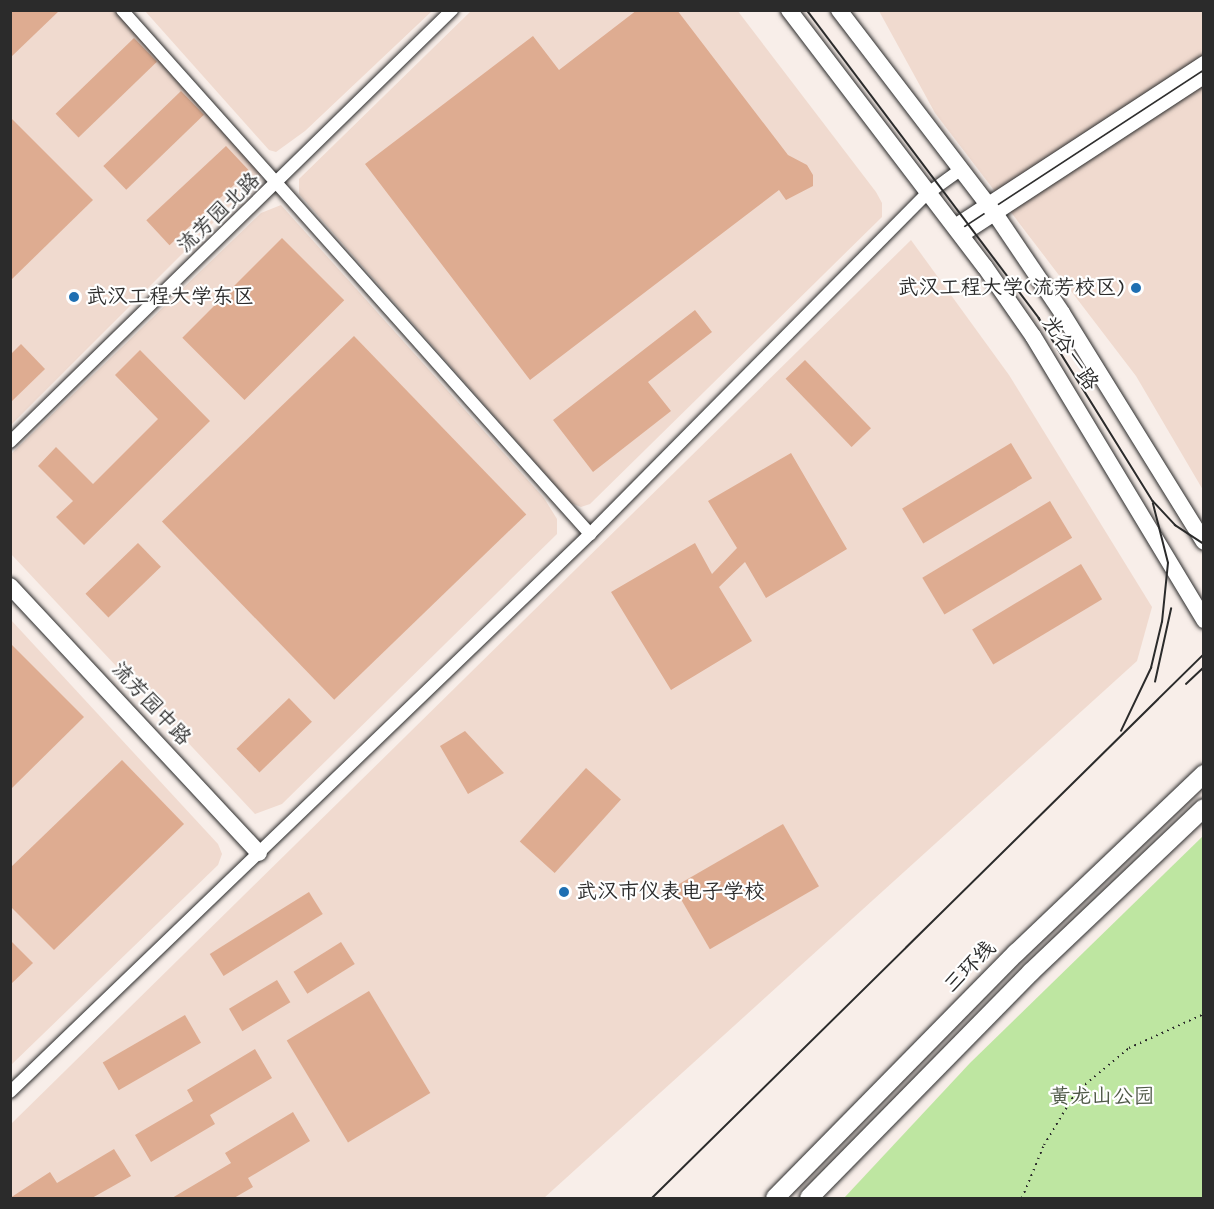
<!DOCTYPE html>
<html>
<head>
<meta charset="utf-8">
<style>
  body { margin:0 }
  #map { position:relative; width:1214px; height:1209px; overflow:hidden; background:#f8eee9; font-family:Mynerve,"LXGW WenKai TC",sans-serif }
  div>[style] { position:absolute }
  .built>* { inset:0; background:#f0dacf }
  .green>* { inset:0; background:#bee6a1 }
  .building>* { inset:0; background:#deac91; transform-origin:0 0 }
  .path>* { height:2px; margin-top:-1px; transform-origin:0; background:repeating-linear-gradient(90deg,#2b2b2b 0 1.5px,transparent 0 6px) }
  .roads { filter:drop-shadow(0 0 2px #2b2b2b) drop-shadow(0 0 2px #2b2b2b) }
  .minor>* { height:12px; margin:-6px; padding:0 6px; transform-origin:6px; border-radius:6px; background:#fff }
  .major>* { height:16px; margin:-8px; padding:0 8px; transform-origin:8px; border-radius:8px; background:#fff }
  .highway>* { height:18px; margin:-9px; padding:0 9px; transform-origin:9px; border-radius:9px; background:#fff }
  .tram>* { height:1.5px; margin:-0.75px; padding:0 0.75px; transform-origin:0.75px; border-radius:0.75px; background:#2b2b2b }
  .dots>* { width:16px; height:16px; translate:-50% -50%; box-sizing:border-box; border:3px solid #fff; border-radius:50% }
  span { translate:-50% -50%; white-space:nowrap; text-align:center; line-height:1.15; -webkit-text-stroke:4.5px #fff; paint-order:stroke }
  .street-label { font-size:21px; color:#2b2b2b }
  .poi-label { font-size:21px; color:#2b2b2b }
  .right { translate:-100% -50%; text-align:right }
  .left { translate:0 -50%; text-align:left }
  .park-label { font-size:21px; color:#505a48 }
  .frame { position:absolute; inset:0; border:12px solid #2b2b2b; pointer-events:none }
</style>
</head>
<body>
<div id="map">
  <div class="built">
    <div style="clip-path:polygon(737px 10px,876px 192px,882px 203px,882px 217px,590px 504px,581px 507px,571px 503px,299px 194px,299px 179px,471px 11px)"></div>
    <div style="clip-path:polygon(11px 11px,121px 11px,266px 170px,11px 425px)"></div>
    <div style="clip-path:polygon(145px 11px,432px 11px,305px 131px,276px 152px,269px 150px)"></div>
    <div style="clip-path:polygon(879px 11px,1203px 11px,1203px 490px,1136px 376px,935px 113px)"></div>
    <div style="clip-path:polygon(281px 205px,544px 498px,557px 519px,557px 534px,282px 804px,255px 814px,11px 554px,11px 454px,261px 213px)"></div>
    <div style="clip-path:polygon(911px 240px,1009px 375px,1152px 607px,1137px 661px,544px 1198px,11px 1198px,11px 1124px)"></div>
    <div style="clip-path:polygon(11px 620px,218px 844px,222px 854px,218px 865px,11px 1065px)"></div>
  </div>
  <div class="green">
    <div style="clip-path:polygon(1203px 836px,1203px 1198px,844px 1198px,970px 1063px)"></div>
  </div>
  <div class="building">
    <div style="clip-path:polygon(10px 10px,60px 10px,10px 58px)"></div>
    <div style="clip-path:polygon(637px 10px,677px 10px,788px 155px,807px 165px,813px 175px,813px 186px,786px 200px,779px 190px,530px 380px,365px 164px,533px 36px,559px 70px)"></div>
    <div style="left:134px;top:38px;width:33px;height:109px;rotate:46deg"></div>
    <div style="left:181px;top:91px;width:33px;height:108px;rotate:46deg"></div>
    <div style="clip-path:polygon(10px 117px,93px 200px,10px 281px)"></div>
    <div style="left:226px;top:146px;width:34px;height:109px;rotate:47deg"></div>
    <div style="left:282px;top:238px;width:88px;height:141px;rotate:45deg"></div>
    <div style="clip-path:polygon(695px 310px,712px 332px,648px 382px,671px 411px,593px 472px,553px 420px)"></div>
    <div style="left:354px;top:336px;width:248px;height:267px;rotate:46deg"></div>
    <div style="clip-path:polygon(21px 344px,45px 369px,10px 403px,10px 355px)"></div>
    <div style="clip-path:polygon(140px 350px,210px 421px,84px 545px,56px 517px,73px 501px,38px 466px,56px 447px,93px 484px,158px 419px,115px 375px)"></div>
    <div style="left:805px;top:360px;width:95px;height:27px;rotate:46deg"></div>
    <div style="left:1011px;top:443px;width:41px;height:127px;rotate:59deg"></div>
    <div style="clip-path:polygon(791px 453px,847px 549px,766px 598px,745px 562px,719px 587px,752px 641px,671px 690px,611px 592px,695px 543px,712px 574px,737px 548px,708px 501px)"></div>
    <div style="left:1050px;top:501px;width:43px;height:149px;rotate:59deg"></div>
    <div style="left:138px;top:543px;width:33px;height:73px;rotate:46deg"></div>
    <div style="left:1081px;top:564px;width:41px;height:127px;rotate:59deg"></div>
    <div style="clip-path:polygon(10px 643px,84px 717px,10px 790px)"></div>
    <div style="left:289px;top:698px;width:33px;height:73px;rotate:46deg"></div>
    <div style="clip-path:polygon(465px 731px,504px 773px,468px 794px,440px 746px)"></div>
    <div style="clip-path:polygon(122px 760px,184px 824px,54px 950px,10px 906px,10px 868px)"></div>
    <div style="left:586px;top:768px;width:47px;height:99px;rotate:42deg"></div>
    <div style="left:783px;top:824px;width:72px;height:126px;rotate:60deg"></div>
    <div style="left:309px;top:892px;width:26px;height:117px;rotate:58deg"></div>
    <div style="clip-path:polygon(10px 940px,33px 963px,10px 985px)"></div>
    <div style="left:341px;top:942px;width:26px;height:56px;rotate:58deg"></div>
    <div style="left:277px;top:980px;width:26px;height:56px;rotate:59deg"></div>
    <div style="left:369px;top:991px;width:119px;height:96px;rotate:59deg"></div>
    <div style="left:185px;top:1015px;width:32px;height:95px;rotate:60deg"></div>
    <div style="clip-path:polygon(255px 1049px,272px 1078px,210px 1115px,215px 1124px,151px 1162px,135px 1135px,193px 1101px,187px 1090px)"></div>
    <div style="clip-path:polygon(293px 1112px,310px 1141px,248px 1178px,253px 1187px,234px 1198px,172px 1198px,231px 1163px,225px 1153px)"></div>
    <div style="clip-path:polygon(114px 1149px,131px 1176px,92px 1198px,10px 1198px,50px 1172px,57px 1183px)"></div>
  </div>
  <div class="path">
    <div style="left:1022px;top:1198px;width:57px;rotate:-67.5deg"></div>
    <div style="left:1044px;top:1145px;width:62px;rotate:-58.9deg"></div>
    <div style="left:1076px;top:1092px;width:69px;rotate:-39.7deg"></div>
    <div style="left:1129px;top:1048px;width:82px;rotate:-24.4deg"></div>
  </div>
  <div class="roads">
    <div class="minor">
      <div style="left:122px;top:10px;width:703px;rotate:48.23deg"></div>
      <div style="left:953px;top:226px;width:300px;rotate:-33.2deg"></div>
      <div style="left:961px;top:237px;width:290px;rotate:-33.2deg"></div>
      <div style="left:10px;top:442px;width:618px;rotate:-44.34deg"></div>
      <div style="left:10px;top:1092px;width:805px;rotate:-43.89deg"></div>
      <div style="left:590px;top:534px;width:479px;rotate:-45.3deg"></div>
      <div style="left:927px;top:194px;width:41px;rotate:-36deg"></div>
    </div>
    <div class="major">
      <div style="left:789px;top:10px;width:323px;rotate:52.7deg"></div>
      <div style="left:985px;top:267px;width:84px;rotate:55.2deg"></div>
      <div style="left:1033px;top:336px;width:332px;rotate:58.9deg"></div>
      <div style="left:839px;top:10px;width:258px;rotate:52.6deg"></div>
      <div style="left:996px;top:215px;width:118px;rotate:56deg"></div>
      <div style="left:1062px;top:313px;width:269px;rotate:58.2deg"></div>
      <div style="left:10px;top:586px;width:365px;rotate:47deg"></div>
    </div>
    <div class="highway">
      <div style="left:775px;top:1198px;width:344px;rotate:-45.5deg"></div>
      <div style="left:1016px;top:953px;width:260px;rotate:-43.6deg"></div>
      <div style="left:809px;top:1198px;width:317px;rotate:-45.5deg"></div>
      <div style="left:1031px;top:972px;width:238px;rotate:-43.5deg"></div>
    </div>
  </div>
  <div class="tram">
    <div style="left:807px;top:10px;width:386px;rotate:53deg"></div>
    <div style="left:1039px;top:318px;width:216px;rotate:58.1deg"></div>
    <div style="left:1153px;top:501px;width:33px;rotate:47deg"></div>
    <div style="left:1175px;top:525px;width:35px;rotate:33deg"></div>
    <div style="left:1155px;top:682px;width:75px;rotate:-77.6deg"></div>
    <div style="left:1186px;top:684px;width:25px;rotate:-43deg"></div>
    <div style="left:1121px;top:731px;width:70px;rotate:-64.5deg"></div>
    <div style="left:1151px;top:668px;width:47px;rotate:-76.6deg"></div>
    <div style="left:1162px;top:622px;width:59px;rotate:-84.2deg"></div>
    <div style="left:1168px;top:563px;width:61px;rotate:-104.3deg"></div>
    <div style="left:652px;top:1198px;width:775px;rotate:-44.58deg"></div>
  </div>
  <div class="dots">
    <div style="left:1136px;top:288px;background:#1f6fb2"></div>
    <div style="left:74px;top:297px;background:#1f6fb2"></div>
    <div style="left:564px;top:892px;background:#1f6fb2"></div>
  </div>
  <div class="street-label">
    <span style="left:219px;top:213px;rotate:-44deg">流芳园北路</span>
    <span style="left:1070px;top:353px;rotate:57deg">光谷一路</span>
    <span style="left:151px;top:704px;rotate:47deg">流芳园中路</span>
    <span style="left:970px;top:967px;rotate:-45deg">三环线</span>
  </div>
  <div class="poi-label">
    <span class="right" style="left:1124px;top:288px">武汉工程大学(流芳校区)</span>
    <span class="left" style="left:86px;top:297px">武汉工程大学东区</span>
    <span class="left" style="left:576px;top:892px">武汉市仪表电子学校</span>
  </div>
  <div class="park-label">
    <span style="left:1102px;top:1097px">黄龙山公园</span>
  </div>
  <div class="frame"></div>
</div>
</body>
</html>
